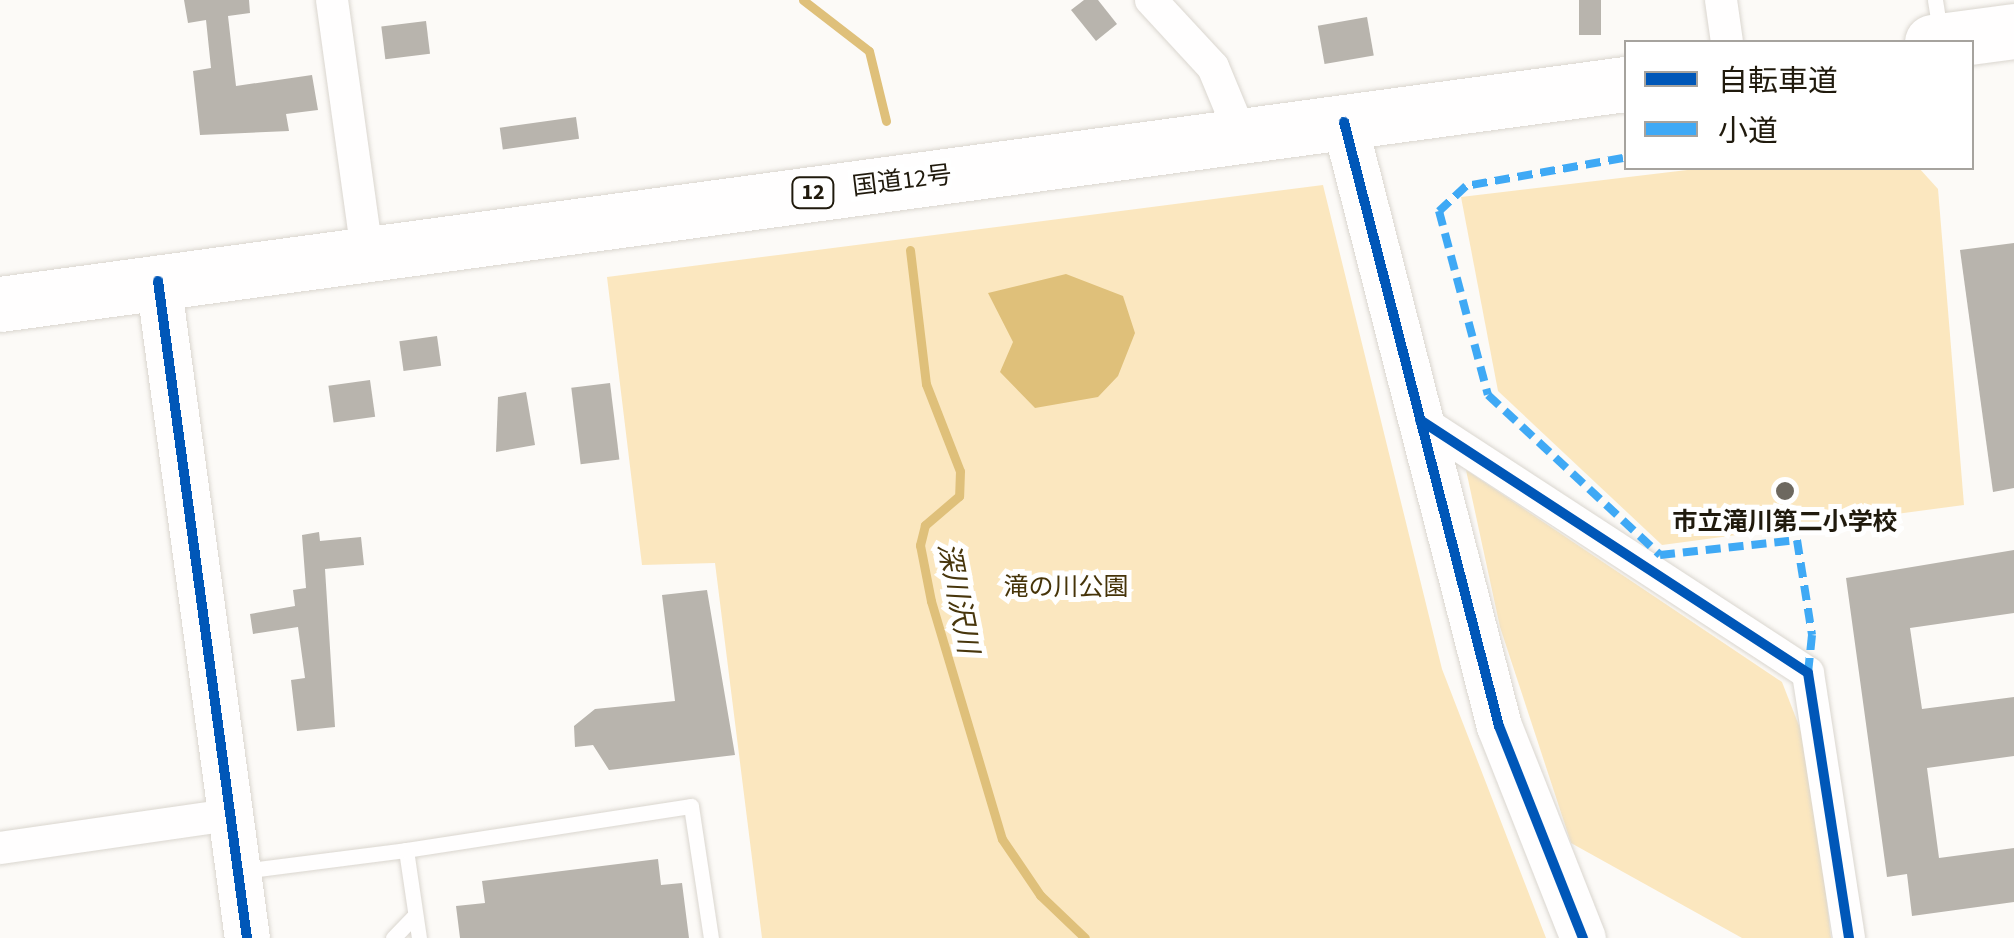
<!DOCTYPE html>
<html>
<head>
<meta charset="utf-8">
<style>
  body { margin:0 }
  #map { position:relative; width:2014px; height:938px; overflow:hidden; background:#fcfaf7; font-family:"Source Sans 3","Noto Sans JP",sans-serif }
  div>[style] { position:absolute }
  .green>* { inset:0; background:#fbe7bf }
  .water>* { inset:0; background:#dfc07a }
  .stream>* { height:9px; margin:-4.5px; padding:0 4.5px; transform-origin:4.5px; border-radius:4.5px; background:#dfc07a }
  .building>* { inset:0; background:#b8b4ad; transform-origin:0 0 }
  .roads { filter:drop-shadow(0 0 2px #dad6cf) drop-shadow(0 0 2px #dad6cf) }
  .lane>* { height:15px; margin:-7.5px; padding:0 7.5px; transform-origin:7.5px; border-radius:7.5px; background:#fffefe }
  .street>* { height:32px; margin:-16px; padding:0 16px; transform-origin:16px; border-radius:16px; background:#fffefe }
  .secondary>* { height:45px; margin:-22.5px; padding:0 22.5px; transform-origin:22.5px; border-radius:22.5px; background:#fffefe }
  .highway>* { height:55px; margin:-27.5px; padding:0 27.5px; transform-origin:27.5px; border-radius:27.5px; background:#fffefe }
  .quiet>* { height:8px; margin-top:-4px; transform-origin:0; background:repeating-linear-gradient(90deg,#3fa9f5 0 15px,transparent 0 23px) }
  .cycleway>* { height:10px; margin:-5px; padding:0 5px; transform-origin:5px; border-radius:5px; background:#0057b8 }
  .dots>* { width:28px; height:28px; translate:-50% -50%; box-sizing:border-box; border:5px solid #fff; border-radius:50% }
  span { translate:-50% -50%; white-space:nowrap; text-align:center; line-height:1.15; -webkit-text-stroke:10px #fff; paint-order:stroke }
  .shield-label span { padding:2px 8px; background:#fff; border:2px solid; border-radius:8px; -webkit-text-stroke-width:0 }
  .shield-label { font-size:22px; color:#201a0d; font-weight:700 }
  .street-label { font-size:25px; color:#201a0d }
  .poi-label { font-size:25px; color:#201a0d; font-weight:700 }
  .park-label { font-size:25px; color:#463409 }
  .water-label { font-size:28px; color:#48360c; font-style:italic }
  .legend { position:absolute; left:1624px; top:40px; width:350px; height:130px; box-sizing:border-box; background:#fff; border:2px solid #a6a39e; margin:0; padding:12px 18px; list-style:none; font-size:30px; color:#201a0d }
  .legend li { display:flex; align-items:center; gap:20px; height:50px }
  .legend b { width:50px; border:2px solid #a6a39e }
</style>
</head>
<body>
<div id="map">
  <div class="green">
    <div style="clip-path:polygon(1704px 168px,1919px 168px,1938px 189px,1964px 505px,1662px 545px,1498px 391px,1461px 197px)"></div>
    <div style="clip-path:polygon(1323px 185px,1442px 669px,1546px 938px,762px 938px,715px 563px,642px 565px,607px 277px)"></div>
    <div style="clip-path:polygon(1466px 470px,1782px 682px,1810px 754px,1831px 938px,1742px 938px,1571px 843px,1500px 627px)"></div>
  </div>
  <div class="water">
    <div style="clip-path:polygon(1066px 274px,1123px 296px,1135px 333px,1118px 376px,1098px 397px,1035px 408px,1000px 372px,1013px 342px,988px 293px)"></div>
  </div>
  <div class="stream">
    <div style="left:803px;top:0;width:83px;rotate:37.7deg"></div>
    <div style="left:869px;top:51px;width:72px;rotate:76.3deg"></div>
    <div style="left:910px;top:250px;width:135px;rotate:83.2deg"></div>
    <div style="left:926px;top:384px;width:93px;rotate:68.7deg"></div>
    <div style="left:960px;top:471px;width:25px;rotate:92deg"></div>
    <div style="left:959px;top:496px;width:45px;rotate:139.5deg"></div>
    <div style="left:925px;top:525px;width:21px;rotate:104deg"></div>
    <div style="left:920px;top:545px;width:57px;rotate:78.9deg"></div>
    <div style="left:931px;top:601px;width:248px;rotate:73.4deg"></div>
    <div style="left:1002px;top:839px;width:68px;rotate:55.8deg"></div>
    <div style="left:1040px;top:895px;width:62px;rotate:43.7deg"></div>
  </div>
  <div class="building">
    <div style="clip-path:polygon(184px 0,249px 0,250px 13px,228px 16px,236px 86px,312px 75px,318px 110px,286px 114px,289px 131px,200px 135px,193px 71px,211px 68px,206px 20px,188px 23px)"></div>
    <div style="clip-path:polygon(1084px 0,1098px 0,1117px 24px,1096px 41px,1071px 10px)"></div>
    <div style="left:1579px;top:0;width:22px;height:35px"></div>
    <div style="left:1367px;top:17px;width:39px;height:50px;rotate:80deg"></div>
    <div style="left:426px;top:21px;width:33px;height:45px;rotate:83deg"></div>
    <div style="left:576px;top:117px;width:22px;height:77px;rotate:82deg"></div>
    <div style="clip-path:polygon(2014px 243px,2014px 488px,1993px 492px,1960px 250px)"></div>
    <div style="left:437px;top:336px;width:30px;height:38px;rotate:82deg"></div>
    <div style="left:370px;top:380px;width:37px;height:42px;rotate:82deg"></div>
    <div style="left:610px;top:383px;width:77px;height:39px;rotate:83deg"></div>
    <div style="clip-path:polygon(526px 392px,535px 445px,496px 452px,498px 397px)"></div>
    <div style="clip-path:polygon(319px 532px,320px 541px,361px 537px,364px 565px,325px 569px,335px 727px,297px 731px,291px 680px,305px 678px,298px 627px,253px 634px,250px 614px,295px 606px,293px 590px,306px 588px,302px 535px)"></div>
    <div style="clip-path:polygon(2014px 550px,2014px 613px,1910px 628px,1922px 709px,2014px 697px,2014px 756px,1927px 768px,1939px 858px,2014px 848px,2014px 902px,1912px 916px,1907px 874px,1887px 877px,1846px 578px)"></div>
    <div style="clip-path:polygon(707px 590px,735px 755px,609px 770px,593px 745px,575px 747px,574px 726px,595px 709px,675px 701px,662px 595px)"></div>
    <div style="clip-path:polygon(658px 859px,661px 885px,682px 883px,689px 938px,460px 938px,456px 906px,485px 903px,482px 881px)"></div>
  </div>
  <div class="roads">
    <div class="lane">
      <div style="left:1935px;top:0;width:31px;rotate:81deg"></div>
      <div style="left:242px;top:871px;width:165px;rotate:-7.3deg"></div>
      <div style="left:393px;top:938px;width:32px;rotate:-46deg"></div>
      <div style="left:419px;top:938px;width:89px;rotate:-98.4deg"></div>
      <div style="left:406px;top:850px;width:288px;rotate:-8.8deg"></div>
      <div style="left:691px;top:806px;width:134px;rotate:81.4deg"></div>
    </div>
    <div class="street">
      <div style="left:332px;top:0;width:255px;rotate:82.1deg"></div>
      <div style="left:1151px;top:0;width:91px;rotate:47.2deg"></div>
      <div style="left:1213px;top:67px;width:76px;rotate:67.5deg"></div>
      <div style="left:1721px;top:0;width:42px;rotate:81.9deg"></div>
      <div style="left:1420px;top:420px;width:463px;rotate:33.1deg"></div>
      <div style="left:1808px;top:673px;width:268px;rotate:81.2deg"></div>
      <div style="left:0;top:848px;width:232px;rotate:-8.2deg"></div>
    </div>
    <div class="secondary">
      <div style="left:1344px;top:122px;width:624px;rotate:75.61deg"></div>
      <div style="left:1499px;top:726px;width:228px;rotate:68.4deg"></div>
      <div style="left:158px;top:281px;width:663px;rotate:82.29deg"></div>
    </div>
    <div class="highway">
      <div style="left:1932px;top:42px;width:83px;rotate:-7.6deg"></div>
      <div style="left:0;top:304px;width:1641px;rotate:-7.71deg"></div>
    </div>
  </div>
  <div class="quiet">
    <div style="left:1623px;top:158px;width:159px;rotate:169.9deg"></div>
    <div style="left:1466px;top:186px;width:37px;rotate:137deg"></div>
    <div style="left:1439px;top:211px;width:190px;rotate:75.1deg"></div>
    <div style="left:1488px;top:395px;width:235px;rotate:42.9deg"></div>
    <div style="left:1660px;top:555px;width:138px;rotate:-6.2deg"></div>
    <div style="left:1797px;top:540px;width:96px;rotate:81deg"></div>
    <div style="left:1812px;top:635px;width:38px;rotate:96deg"></div>
  </div>
  <div class="cycleway">
    <div style="left:1344px;top:122px;width:624px;rotate:75.61deg"></div>
    <div style="left:1499px;top:726px;width:228px;rotate:68.4deg"></div>
    <div style="left:158px;top:281px;width:663px;rotate:82.29deg"></div>
    <div style="left:1420px;top:420px;width:463px;rotate:33.1deg"></div>
    <div style="left:1808px;top:673px;width:268px;rotate:81.2deg"></div>
  </div>
  <div class="dots">
    <div style="left:1785px;top:491px;background:#6d685f"></div>
  </div>
  <div class="shield-label">
    <span style="left:813px;top:193px">12</span>
  </div>
  <div class="street-label">
    <span style="left:902px;top:181px;rotate:-7deg">国道12号</span>
  </div>
  <div class="poi-label">
    <span style="left:1785px;top:522px">市立滝川第二小学校</span>
  </div>
  <div class="park-label">
    <span style="left:1066px;top:587px">滝の川公園</span>
  </div>
  <div class="water-label">
    <span style="left:958px;top:598px;rotate:79deg">深川沢川</span>
  </div>
  <ul class="legend">
  <li><b style="height:12px;background:#0057b8"></b>自転車道</li>
  <li><b style="height:12px;background:#3fa9f5"></b>小道</li>
  </ul>
</div>
</body>
</html>
